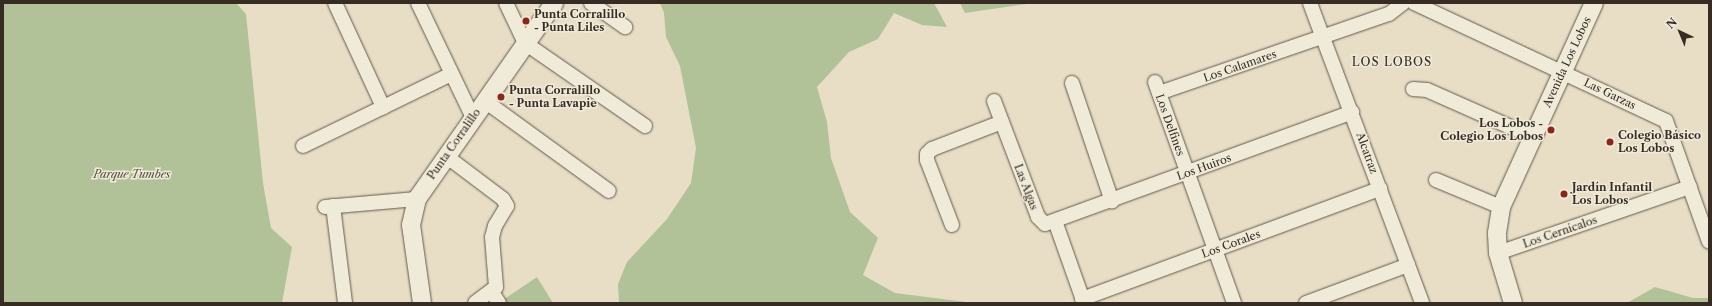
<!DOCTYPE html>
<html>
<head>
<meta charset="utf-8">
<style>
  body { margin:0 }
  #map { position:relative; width:1712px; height:306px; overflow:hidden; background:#e8dec5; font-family:"Libre Caslon Text",serif }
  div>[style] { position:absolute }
  .green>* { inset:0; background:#b1c298 }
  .roads { filter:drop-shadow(0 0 1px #62584c) drop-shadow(0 0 1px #62584c) }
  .minor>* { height:14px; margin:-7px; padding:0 7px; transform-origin:7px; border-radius:7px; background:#f0ead9 }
  .tertiary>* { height:18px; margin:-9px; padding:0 9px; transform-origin:9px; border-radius:9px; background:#f0ead9 }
  .dots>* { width:11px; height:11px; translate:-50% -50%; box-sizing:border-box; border:2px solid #f0ead9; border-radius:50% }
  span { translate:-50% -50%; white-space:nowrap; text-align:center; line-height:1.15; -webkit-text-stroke:3px #f0ead9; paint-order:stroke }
  .poi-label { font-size:11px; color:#362c23; font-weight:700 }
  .left { translate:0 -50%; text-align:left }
  .right { translate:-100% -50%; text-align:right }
  .street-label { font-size:11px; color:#362c23 }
  .park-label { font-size:11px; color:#555240; font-style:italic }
  .neighbourhood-label { font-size:12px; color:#362c23; letter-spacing:1px }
  .frame { position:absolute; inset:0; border:4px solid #362c23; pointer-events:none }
  .north { position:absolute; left:1660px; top:12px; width:40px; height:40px; -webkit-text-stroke:3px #f0ead9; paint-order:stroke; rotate:316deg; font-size:11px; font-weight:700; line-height:16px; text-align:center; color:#362c23 }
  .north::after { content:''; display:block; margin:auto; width:14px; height:18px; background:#362c23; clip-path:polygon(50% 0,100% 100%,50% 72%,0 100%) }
</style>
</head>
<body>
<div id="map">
  <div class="green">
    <div style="clip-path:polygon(3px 3px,236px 3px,246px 14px,263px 183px,271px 228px,292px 247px,282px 303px,3px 303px)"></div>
    <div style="clip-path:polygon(660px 3px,934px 3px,947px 27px,922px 25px,894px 13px,878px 39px,849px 52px,817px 87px,827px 122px,831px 158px,850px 212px,878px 238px,863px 275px,895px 293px,974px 303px,619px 303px,618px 284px,627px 262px,667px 219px,691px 183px,696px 148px,680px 66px,666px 37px,664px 13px)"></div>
    <div style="clip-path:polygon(960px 3px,1034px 3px,965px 13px)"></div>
    <div style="clip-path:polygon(537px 277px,553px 303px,505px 303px,503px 300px)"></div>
    <div style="clip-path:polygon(1655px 287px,1693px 298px,1709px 298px,1709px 303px,1627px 303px)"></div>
  </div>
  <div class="roads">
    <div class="minor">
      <div style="left:335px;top:3px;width:115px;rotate:65.2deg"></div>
      <div style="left:418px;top:3px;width:127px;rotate:64.4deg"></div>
      <div style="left:506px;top:3px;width:44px;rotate:64.6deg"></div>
      <div style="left:525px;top:43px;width:146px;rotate:34.7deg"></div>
      <div style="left:591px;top:3px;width:42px;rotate:35.2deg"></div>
      <div style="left:1310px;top:3px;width:320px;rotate:69.5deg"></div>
      <div style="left:1414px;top:3px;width:278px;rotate:25.1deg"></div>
      <div style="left:1666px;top:121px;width:128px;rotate:70.4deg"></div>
      <div style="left:1155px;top:82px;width:235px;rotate:70.3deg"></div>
      <div style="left:1072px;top:83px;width:125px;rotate:71.3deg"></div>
      <div style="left:1413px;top:89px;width:14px;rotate:4deg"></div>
      <div style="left:1427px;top:90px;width:116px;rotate:23.9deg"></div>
      <div style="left:1159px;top:93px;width:243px;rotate:-19deg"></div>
      <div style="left:1389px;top:14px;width:18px;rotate:-38deg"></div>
      <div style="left:485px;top:101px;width:153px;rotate:36deg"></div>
      <div style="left:994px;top:101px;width:124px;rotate:69.2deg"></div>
      <div style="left:1038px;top:217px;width:10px;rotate:45deg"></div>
      <div style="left:1045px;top:224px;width:327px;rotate:-20deg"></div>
      <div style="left:303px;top:146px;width:165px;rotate:-25.9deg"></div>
      <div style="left:446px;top:156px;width:71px;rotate:37deg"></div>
      <div style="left:503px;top:199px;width:8px;rotate:60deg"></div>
      <div style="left:507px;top:206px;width:23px;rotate:121deg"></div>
      <div style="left:495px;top:226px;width:11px;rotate:105deg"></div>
      <div style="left:492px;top:237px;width:50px;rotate:85.4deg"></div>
      <div style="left:496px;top:287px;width:26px;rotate:143deg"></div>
      <div style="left:1436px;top:180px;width:70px;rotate:22.6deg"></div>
      <div style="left:333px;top:206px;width:98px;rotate:82.9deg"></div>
      <div style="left:325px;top:207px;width:92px;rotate:-5deg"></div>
      <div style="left:1055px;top:221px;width:87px;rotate:70.5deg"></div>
      <div style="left:952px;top:225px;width:70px;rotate:-111deg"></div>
      <div style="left:927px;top:160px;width:6px;rotate:-90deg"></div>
      <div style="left:927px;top:154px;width:7px;rotate:-45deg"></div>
      <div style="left:932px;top:149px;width:75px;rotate:-21.1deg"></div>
      <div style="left:1498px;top:253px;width:203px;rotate:-19deg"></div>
      <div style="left:492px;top:292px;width:13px;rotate:58deg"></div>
      <div style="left:1082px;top:299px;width:318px;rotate:-20.3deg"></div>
      <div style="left:1306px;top:303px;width:109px;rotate:-20.4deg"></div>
    </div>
    <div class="tertiary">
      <div style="left:422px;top:303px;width:79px;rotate:-98deg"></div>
      <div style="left:411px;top:225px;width:27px;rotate:-77deg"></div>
      <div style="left:417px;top:199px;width:239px;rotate:-55deg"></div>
      <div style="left:1513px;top:303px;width:52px;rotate:-106.7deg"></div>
      <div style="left:1498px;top:253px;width:20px;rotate:-93deg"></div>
      <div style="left:1497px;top:233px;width:26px;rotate:-81deg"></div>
      <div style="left:1501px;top:207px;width:224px;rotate:-65.5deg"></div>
    </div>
  </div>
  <div class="dots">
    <div style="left:526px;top:21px;background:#8f2418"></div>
    <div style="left:501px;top:97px;background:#8f2418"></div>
    <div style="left:1551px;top:130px;background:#8f2418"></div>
    <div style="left:1610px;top:142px;background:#8f2418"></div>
    <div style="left:1564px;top:194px;background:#8f2418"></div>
  </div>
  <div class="poi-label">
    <span class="left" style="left:534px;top:21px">Punta Corralillo<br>- Punta Liles</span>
    <span class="left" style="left:509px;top:97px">Punta Corralillo<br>- Punta Lavapie</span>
    <span class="right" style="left:1543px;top:130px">Los Lobos -<br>Colegio Los Lobos</span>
    <span class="left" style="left:1618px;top:142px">Colegio Básico<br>Los Lobos</span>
    <span class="left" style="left:1572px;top:194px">Jardín Infantil<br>Los Lobos</span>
  </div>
  <div class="street-label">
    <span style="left:1567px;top:62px;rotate:-65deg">Avenida Los Lobos</span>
    <span style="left:1240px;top:66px;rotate:-19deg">Los Calamares</span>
    <span style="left:1610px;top:94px;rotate:26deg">Las Garzas</span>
    <span style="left:1170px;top:125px;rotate:70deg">Los Delfines</span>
    <span style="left:454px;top:144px;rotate:-55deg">Punta Corralillo</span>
    <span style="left:1367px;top:153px;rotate:70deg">Alcatraz</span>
    <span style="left:1204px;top:167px;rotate:-20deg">Los Huiros</span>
    <span style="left:1026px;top:187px;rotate:69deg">Las Algas</span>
    <span style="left:1560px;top:232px;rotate:-19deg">Los Cernícalos</span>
    <span style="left:1231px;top:244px;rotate:-20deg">Los Corales</span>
  </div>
  <div class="park-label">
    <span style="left:132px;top:174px">Parque Tumbes</span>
  </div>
  <div class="neighbourhood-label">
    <span style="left:1392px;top:62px">LOS LOBOS</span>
  </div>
  <div class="frame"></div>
  <div class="north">N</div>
</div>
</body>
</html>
